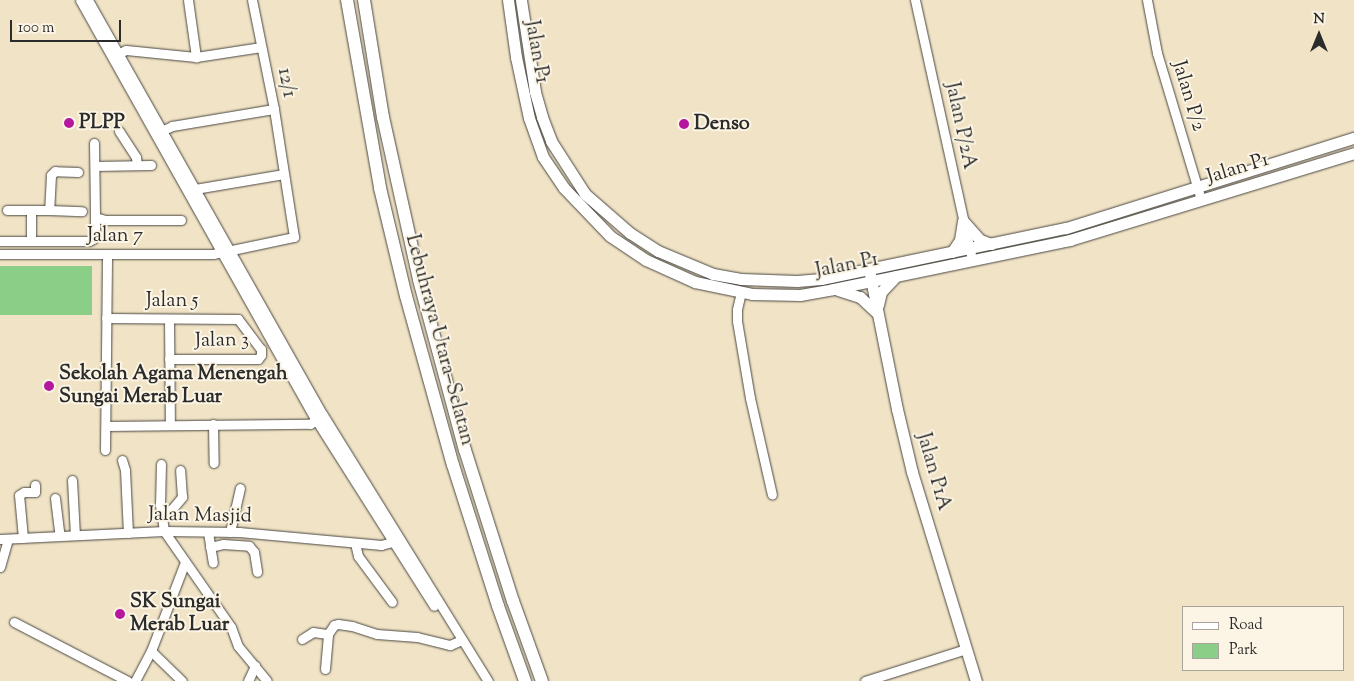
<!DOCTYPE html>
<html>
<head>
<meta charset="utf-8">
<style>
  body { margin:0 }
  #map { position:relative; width:1354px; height:681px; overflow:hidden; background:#f1e3c5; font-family:"Sorts Mill Goudy",serif }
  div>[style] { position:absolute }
  .green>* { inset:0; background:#8ace88; transform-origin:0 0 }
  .roads { filter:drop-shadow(0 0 1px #494742) drop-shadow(0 0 1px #494742) }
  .minor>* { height:9px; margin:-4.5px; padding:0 4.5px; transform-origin:4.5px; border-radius:4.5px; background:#fff }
  .major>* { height:11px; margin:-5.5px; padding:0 5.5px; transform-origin:5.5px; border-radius:5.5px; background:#fff }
  .highway>* { height:12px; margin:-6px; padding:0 6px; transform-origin:6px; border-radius:6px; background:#fff }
  .dots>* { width:14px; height:14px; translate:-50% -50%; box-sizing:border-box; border:2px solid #fcf5e5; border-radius:50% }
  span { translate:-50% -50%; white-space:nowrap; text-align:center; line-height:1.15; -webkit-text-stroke:4px #fcf5e5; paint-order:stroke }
  .street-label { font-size:20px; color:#2b2b2b }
  .poi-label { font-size:20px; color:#2b2b2b; font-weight:700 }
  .left { translate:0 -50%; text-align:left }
  .legend { position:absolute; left:1182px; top:606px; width:162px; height:65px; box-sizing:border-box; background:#fcf5e5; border:1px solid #a8a49b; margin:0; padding:6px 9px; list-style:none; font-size:15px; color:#2b2b2b }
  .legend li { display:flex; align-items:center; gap:10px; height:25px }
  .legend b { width:25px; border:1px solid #a8a49b }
  .north { position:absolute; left:1294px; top:10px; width:50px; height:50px; -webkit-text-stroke:4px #fcf5e5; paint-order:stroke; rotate:0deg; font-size:14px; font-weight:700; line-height:20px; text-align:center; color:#2b2b2b }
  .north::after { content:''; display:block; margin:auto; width:18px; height:22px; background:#2b2b2b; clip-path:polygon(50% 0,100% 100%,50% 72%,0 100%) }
  .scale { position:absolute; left:10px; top:20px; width:111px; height:22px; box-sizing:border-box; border:2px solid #2b2b2b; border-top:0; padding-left:6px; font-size:15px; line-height:18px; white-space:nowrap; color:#2b2b2b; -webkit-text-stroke:4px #fcf5e5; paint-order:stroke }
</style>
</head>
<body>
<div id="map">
  <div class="green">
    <div style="left:0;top:266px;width:92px;height:49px"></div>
  </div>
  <div class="roads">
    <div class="minor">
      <div style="left:80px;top:0;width:482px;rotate:60.7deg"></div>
      <div style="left:316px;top:420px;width:220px;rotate:57.6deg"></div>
      <div style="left:88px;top:0;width:477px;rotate:60.5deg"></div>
      <div style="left:323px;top:415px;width:313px;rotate:58.2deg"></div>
      <div style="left:188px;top:0;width:58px;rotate:82deg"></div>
      <div style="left:915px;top:0;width:266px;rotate:77.6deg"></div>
      <div style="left:1147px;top:0;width:54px;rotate:79.3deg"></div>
      <div style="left:1157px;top:53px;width:153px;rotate:73.3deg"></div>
      <div style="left:114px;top:56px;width:13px;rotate:-27deg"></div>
      <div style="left:126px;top:50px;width:70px;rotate:5.7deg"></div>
      <div style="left:196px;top:57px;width:66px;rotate:-8.7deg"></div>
      <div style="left:119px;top:131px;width:31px;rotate:57deg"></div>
      <div style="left:136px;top:157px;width:8px;rotate:83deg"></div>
      <div style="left:157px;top:133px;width:17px;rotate:-25deg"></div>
      <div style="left:172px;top:126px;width:103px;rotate:-9.5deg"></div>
      <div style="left:94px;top:143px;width:74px;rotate:89.2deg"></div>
      <div style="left:95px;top:217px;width:10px;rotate:17deg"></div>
      <div style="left:105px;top:220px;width:76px"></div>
      <div style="left:95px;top:166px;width:56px;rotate:-1deg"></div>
      <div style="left:78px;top:172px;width:23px;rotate:-178deg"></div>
      <div style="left:55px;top:171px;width:6px;rotate:135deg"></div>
      <div style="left:51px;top:175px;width:35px;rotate:93deg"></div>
      <div style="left:49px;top:210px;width:33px;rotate:2deg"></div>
      <div style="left:195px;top:189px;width:90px;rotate:-9.6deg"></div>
      <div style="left:7px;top:210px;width:42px"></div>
      <div style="left:31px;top:210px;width:31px;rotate:90deg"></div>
      <div style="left:0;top:241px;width:89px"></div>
      <div style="left:89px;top:241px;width:4px;rotate:-27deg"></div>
      <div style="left:93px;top:239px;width:5px;rotate:-68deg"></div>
      <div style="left:95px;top:234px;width:17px;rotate:-90deg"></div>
      <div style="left:0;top:254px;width:213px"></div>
      <div style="left:213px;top:254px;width:83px;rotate:-11.9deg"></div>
      <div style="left:294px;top:237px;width:130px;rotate:-98.9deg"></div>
      <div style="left:274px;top:109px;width:111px;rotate:-101.4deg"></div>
      <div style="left:741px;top:292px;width:18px;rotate:103deg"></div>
      <div style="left:737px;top:310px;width:11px;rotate:90deg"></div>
      <div style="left:737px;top:321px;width:78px;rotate:80.4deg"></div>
      <div style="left:750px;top:398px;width:99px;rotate:77.2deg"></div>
      <div style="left:106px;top:318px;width:132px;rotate:0.4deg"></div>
      <div style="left:238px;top:319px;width:38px;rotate:53deg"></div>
      <div style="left:261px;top:349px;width:6px;rotate:90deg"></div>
      <div style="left:261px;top:355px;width:5px;rotate:127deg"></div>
      <div style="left:258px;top:359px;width:89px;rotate:180deg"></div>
      <div style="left:169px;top:319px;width:106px;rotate:89.5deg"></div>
      <div style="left:213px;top:424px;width:39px;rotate:89deg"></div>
      <div style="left:106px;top:426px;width:204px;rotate:-0.6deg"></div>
      <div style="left:310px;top:424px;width:14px;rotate:-36deg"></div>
      <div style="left:105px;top:450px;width:196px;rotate:-89.4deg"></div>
      <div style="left:122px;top:460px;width:10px;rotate:73deg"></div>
      <div style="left:125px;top:470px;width:63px;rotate:87.3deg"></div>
      <div style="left:161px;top:464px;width:41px;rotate:91.4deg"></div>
      <div style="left:160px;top:505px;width:26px;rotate:81deg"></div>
      <div style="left:164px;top:531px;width:117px;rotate:55.1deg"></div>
      <div style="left:231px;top:627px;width:20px;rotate:70deg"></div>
      <div style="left:238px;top:646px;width:45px;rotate:50.4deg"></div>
      <div style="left:72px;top:480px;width:55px;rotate:86.9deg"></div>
      <div style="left:55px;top:498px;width:38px;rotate:83deg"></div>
      <div style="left:162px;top:514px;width:11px;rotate:-27deg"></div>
      <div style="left:172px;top:509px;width:16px;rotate:-50deg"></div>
      <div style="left:182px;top:497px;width:27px;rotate:-94deg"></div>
      <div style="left:208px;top:532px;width:31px;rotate:81deg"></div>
      <div style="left:230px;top:532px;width:45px;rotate:-77.2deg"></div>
      <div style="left:23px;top:538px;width:43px;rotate:-95.3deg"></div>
      <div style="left:19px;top:495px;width:6px;rotate:-31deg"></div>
      <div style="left:24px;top:492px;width:11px"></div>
      <div style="left:35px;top:492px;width:7px;rotate:-90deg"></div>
      <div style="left:0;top:539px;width:164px;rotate:-2.8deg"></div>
      <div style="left:164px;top:531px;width:75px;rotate:0.8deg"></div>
      <div style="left:239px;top:532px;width:143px;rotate:5.2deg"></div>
      <div style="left:381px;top:545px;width:16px;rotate:-15deg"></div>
      <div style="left:355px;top:543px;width:13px;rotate:77deg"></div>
      <div style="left:358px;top:556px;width:57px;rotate:53.5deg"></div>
      <div style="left:210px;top:547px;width:13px;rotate:-13deg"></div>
      <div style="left:223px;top:544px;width:26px;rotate:4deg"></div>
      <div style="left:249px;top:546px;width:8px;rotate:50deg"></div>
      <div style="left:254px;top:552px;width:20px;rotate:81deg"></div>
      <div style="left:0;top:567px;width:29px;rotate:-74deg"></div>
      <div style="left:14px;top:622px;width:128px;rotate:27.4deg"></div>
      <div style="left:302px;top:639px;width:13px;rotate:-32deg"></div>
      <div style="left:313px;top:632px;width:15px;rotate:8deg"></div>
      <div style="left:151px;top:651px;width:43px;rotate:44.1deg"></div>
      <div style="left:325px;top:669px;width:35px;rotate:-85deg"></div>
      <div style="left:328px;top:634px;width:11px;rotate:-56deg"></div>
      <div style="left:334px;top:625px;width:4px;rotate:-14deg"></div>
      <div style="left:338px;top:624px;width:14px;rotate:8deg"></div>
      <div style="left:352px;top:626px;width:26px;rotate:18deg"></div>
      <div style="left:377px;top:634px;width:40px;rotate:4.3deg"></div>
      <div style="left:417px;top:637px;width:34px;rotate:14deg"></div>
      <div style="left:450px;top:645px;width:13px;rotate:-23deg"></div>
      <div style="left:135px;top:681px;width:34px;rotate:-62deg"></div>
      <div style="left:151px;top:651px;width:95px;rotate:-69.1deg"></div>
      <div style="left:248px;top:681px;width:17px;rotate:-65deg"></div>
      <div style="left:865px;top:681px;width:106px;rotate:-17.6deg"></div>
    </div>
    <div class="major">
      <div style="left:508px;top:0;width:58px;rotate:82deg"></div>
      <div style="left:516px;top:57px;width:62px;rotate:78deg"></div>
      <div style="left:529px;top:118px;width:41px;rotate:70.3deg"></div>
      <div style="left:543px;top:157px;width:37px;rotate:56deg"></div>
      <div style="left:564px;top:188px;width:66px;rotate:46.2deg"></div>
      <div style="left:610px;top:236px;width:43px;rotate:33.7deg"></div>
      <div style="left:646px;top:260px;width:54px;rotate:24.2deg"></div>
      <div style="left:695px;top:282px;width:58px;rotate:11.9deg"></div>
      <div style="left:752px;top:294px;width:48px;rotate:1.2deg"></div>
      <div style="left:800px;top:295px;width:34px;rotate:-10deg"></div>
      <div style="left:833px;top:289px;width:242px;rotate:-11.7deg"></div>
      <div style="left:1070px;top:240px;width:297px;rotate:-17deg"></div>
      <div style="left:521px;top:0;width:93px;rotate:81.3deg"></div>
      <div style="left:535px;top:92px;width:26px;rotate:74deg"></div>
      <div style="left:542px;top:117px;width:26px;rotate:69deg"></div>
      <div style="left:551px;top:141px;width:63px;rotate:57.3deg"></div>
      <div style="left:585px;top:194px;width:60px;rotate:40.9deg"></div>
      <div style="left:630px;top:233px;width:33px;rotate:33deg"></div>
      <div style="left:658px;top:251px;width:60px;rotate:22.7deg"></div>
      <div style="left:713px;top:274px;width:28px;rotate:10deg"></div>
      <div style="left:741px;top:279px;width:56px;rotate:2deg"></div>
      <div style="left:797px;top:281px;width:24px;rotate:-5deg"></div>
      <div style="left:821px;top:279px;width:250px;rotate:-11.8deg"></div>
      <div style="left:1066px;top:228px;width:302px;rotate:-17.4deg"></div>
      <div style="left:963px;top:221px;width:25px;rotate:48deg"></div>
      <div style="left:980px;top:240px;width:12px;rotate:20deg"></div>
      <div style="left:952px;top:252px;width:14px;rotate:-56deg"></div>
      <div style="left:960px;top:240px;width:19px;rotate:-81deg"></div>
      <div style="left:870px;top:274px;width:138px;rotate:78.7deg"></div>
      <div style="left:897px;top:409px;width:65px;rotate:76.6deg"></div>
      <div style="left:912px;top:472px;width:219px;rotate:73deg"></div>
      <div style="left:838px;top:290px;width:23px;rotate:18deg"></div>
      <div style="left:860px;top:297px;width:23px;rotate:43deg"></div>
      <div style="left:878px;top:305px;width:13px;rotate:-77deg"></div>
      <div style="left:881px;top:292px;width:22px;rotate:-47deg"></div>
    </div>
    <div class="highway">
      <div style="left:347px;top:0;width:191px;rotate:80deg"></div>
      <div style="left:380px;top:188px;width:111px;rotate:76.5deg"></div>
      <div style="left:406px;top:296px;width:175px;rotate:74.5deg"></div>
      <div style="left:453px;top:465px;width:148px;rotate:72.3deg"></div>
      <div style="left:498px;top:606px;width:80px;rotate:70.2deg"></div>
      <div style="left:364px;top:0;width:119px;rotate:80.8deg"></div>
      <div style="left:383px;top:117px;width:167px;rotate:77.5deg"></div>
      <div style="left:419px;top:280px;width:176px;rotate:74.9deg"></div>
      <div style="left:465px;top:450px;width:158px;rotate:72.4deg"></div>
      <div style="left:513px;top:601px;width:85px;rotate:70.1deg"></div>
    </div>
  </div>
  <div class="dots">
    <div style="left:69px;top:123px;background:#b5179e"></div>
    <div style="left:684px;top:124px;background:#b5179e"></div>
    <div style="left:49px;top:386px;background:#b5179e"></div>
    <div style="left:120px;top:614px;background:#b5179e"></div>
  </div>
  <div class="street-label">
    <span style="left:536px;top:52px;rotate:80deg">Jalan P1</span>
    <span style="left:286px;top:83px;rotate:79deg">12/1</span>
    <span style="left:1188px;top:96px;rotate:73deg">Jalan P/2</span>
    <span style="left:960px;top:126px;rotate:78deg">Jalan P/2A</span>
    <span style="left:1238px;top:169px;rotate:-17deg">Jalan P1</span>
    <span style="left:115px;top:236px">Jalan 7</span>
    <span style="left:847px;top:266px;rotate:-11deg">Jalan P1</span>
    <span style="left:172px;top:301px">Jalan 5</span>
    <span style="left:439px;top:340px;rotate:75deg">Lebuhraya Utara–Selatan</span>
    <span style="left:222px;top:341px;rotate:-1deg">Jalan 3</span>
    <span style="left:933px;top:472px;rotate:74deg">Jalan P1A</span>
    <span style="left:200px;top:516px;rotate:1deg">Jalan Masjid</span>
  </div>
  <div class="poi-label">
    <span class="left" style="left:79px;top:123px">PLPP</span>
    <span class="left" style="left:694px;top:124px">Denso</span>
    <span class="left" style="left:59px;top:386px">Sekolah Agama Menengah<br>Sungai Merab Luar</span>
    <span class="left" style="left:130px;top:614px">SK Sungai<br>Merab Luar</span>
  </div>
  <ul class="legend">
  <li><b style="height:6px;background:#fff"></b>Road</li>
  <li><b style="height:14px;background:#8ace88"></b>Park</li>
  </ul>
  <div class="north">N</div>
  <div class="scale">100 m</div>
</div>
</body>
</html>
